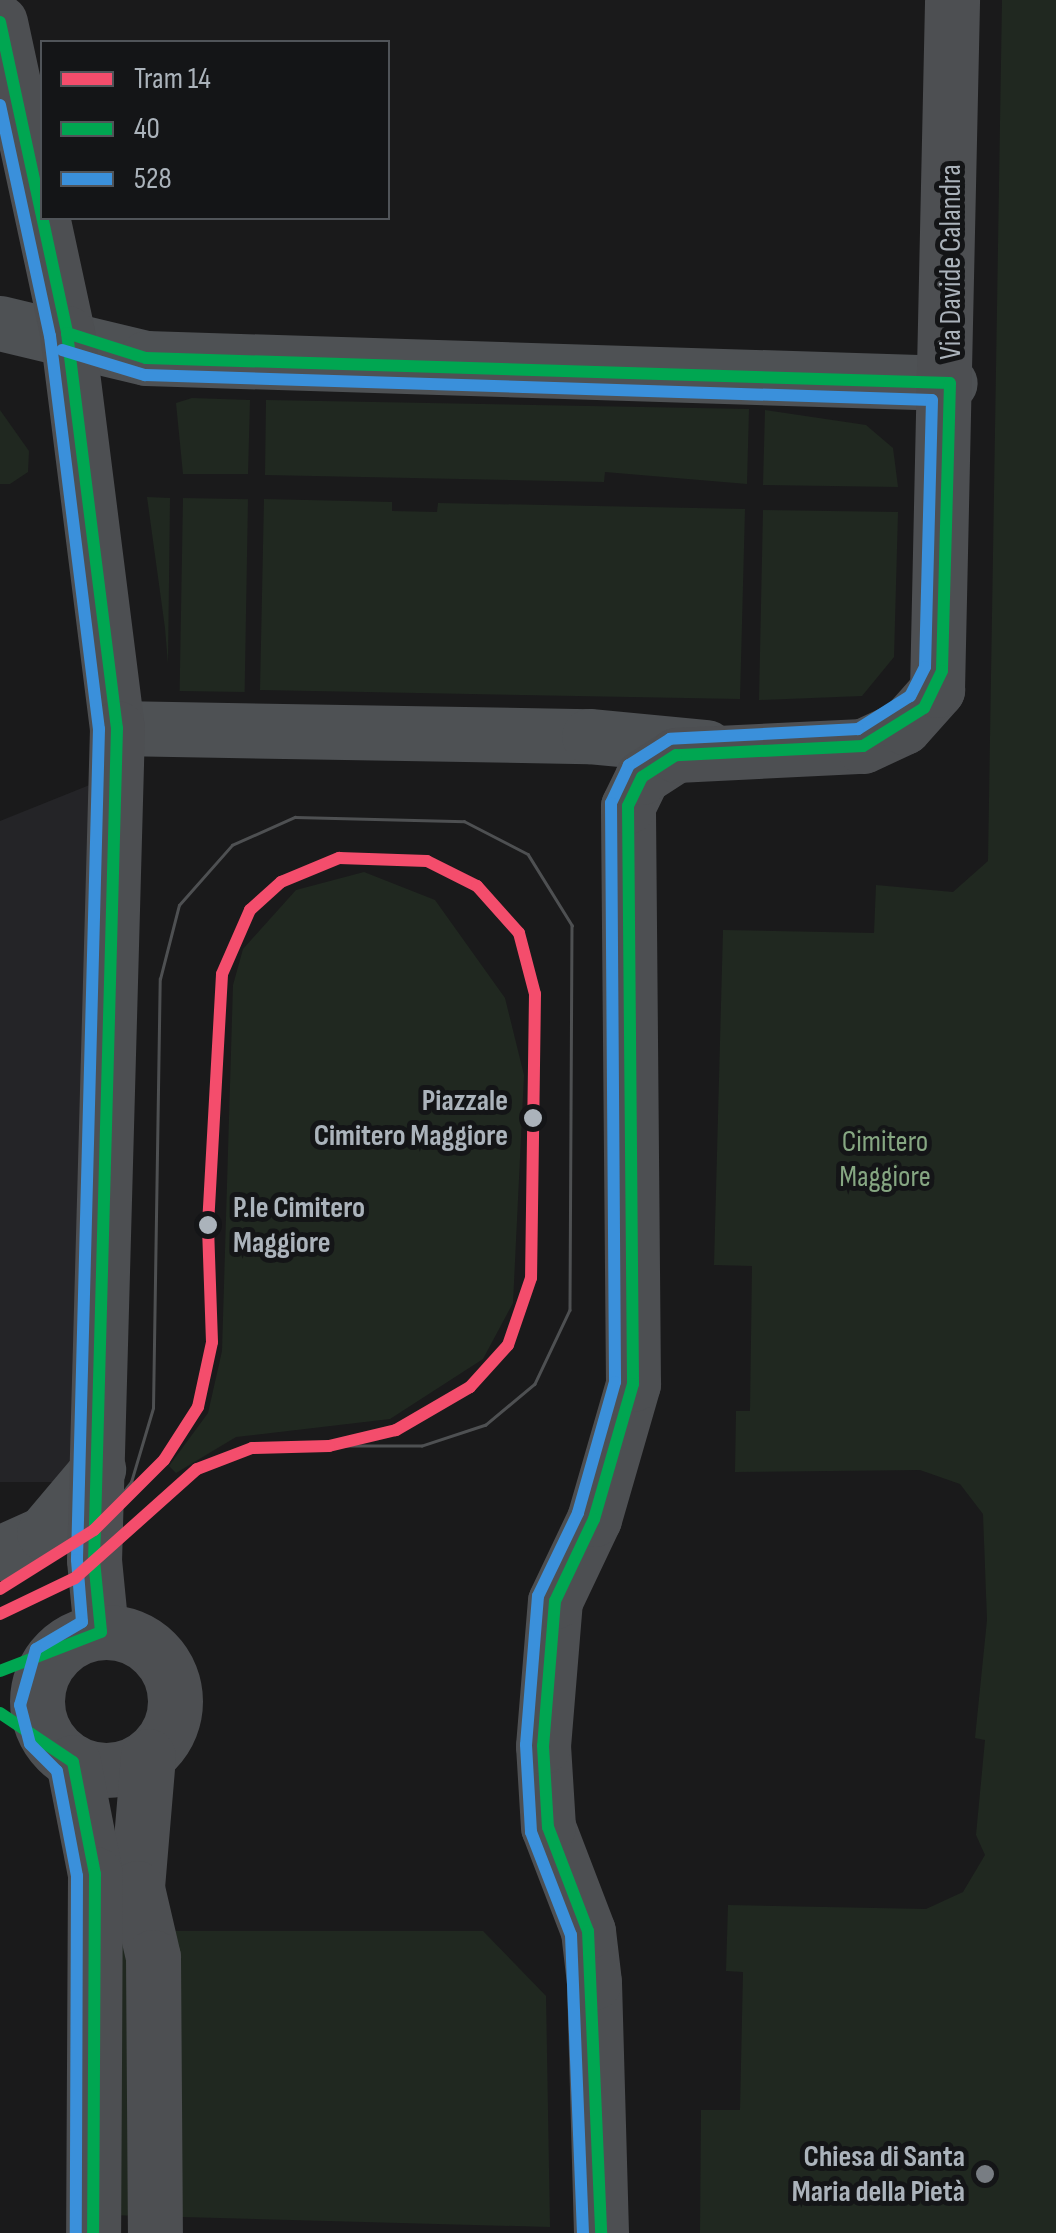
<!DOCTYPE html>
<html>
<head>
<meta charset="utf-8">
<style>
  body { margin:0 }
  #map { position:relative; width:1056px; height:2233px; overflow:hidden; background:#1a1a1b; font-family:"Sofia Sans Condensed",sans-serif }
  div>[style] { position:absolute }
  .built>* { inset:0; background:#242427 }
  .green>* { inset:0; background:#202820; transform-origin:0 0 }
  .minor>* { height:55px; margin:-27.5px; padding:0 27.5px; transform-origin:27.5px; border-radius:27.5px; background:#4e5154 }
  .secondary>* { height:55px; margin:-27.5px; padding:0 27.5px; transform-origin:27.5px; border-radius:27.5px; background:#4d4f52 }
  .secondary>.ring { margin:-27.5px; padding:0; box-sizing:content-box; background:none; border:55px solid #4d4f52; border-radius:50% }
  .tram>* { height:2.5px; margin:-1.25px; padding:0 1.25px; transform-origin:1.25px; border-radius:1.25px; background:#4e5052 }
  .bus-1>* { height:12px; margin:-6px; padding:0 6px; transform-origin:6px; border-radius:6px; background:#00a651 }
  .bus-2>* { height:12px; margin:-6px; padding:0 6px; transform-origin:6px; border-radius:6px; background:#3a90db }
  .tram-1>* { height:12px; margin:-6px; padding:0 6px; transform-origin:6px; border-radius:6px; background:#f44d6c }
  .dots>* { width:28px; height:28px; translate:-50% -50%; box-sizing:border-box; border:5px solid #141517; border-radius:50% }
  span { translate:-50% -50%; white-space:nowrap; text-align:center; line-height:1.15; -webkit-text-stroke:10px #141517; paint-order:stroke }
  .street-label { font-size:30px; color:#abb3bb }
  .stop-label { font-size:30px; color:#abb3bb; font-weight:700 }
  .right { translate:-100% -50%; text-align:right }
  .left { translate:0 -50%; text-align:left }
  .park-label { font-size:30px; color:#86a782 }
  .poi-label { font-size:30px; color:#abb3bb; font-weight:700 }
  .legend { position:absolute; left:40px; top:40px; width:350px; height:180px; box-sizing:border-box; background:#141517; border:2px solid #505459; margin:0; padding:12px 18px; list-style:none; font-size:30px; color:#abb3bb }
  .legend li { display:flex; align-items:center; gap:20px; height:50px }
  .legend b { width:50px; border:2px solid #505459 }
</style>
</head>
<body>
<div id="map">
  <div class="built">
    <div style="clip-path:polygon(112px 776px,95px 1424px,62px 1482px,0 1482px,0 821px)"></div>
  </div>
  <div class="green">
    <div style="clip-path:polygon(1002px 0,1056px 0,1056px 2233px,700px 2233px,701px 2110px,740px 2110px,743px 1972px,726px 1971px,728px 1905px,926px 1909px,963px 1892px,985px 1855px,976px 1835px,985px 1740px,975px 1738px,987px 1620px,983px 1514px,960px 1484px,920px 1470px,735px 1472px,736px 1411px,750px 1411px,752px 1266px,714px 1265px,723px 930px,874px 933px,876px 885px,953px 892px,988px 861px)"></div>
    <div style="clip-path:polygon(192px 398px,250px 400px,248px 474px,183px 474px,176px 403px)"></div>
    <div style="clip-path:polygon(266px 400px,749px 409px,747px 484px,605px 472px,604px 482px,265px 475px)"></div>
    <div style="clip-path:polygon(0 410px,29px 451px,28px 472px,10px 484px,0 484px)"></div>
    <div style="clip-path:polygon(765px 410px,866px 425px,893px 448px,898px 487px,763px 485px)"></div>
    <div style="clip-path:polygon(147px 497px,170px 498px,168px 664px,165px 628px)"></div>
    <div style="left:183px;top:498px;width:65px;height:193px;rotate:1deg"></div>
    <div style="clip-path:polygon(264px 499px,392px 502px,392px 511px,437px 512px,438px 503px,745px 509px,740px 699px,260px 690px)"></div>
    <div style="clip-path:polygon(763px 510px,898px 512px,894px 657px,862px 696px,759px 700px)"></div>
    <div style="clip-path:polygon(364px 872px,435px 900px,505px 998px,524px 1075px,513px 1303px,483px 1359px,390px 1419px,236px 1437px,176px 1473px,169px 1466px,208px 1413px,222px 1351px,233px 985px,243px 949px,296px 890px)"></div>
    <div style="clip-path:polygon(102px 1931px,483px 1931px,546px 1996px,550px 2227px,108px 2215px)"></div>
  </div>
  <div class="minor">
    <div style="left:0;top:323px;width:150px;rotate:13.5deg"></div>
    <div style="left:146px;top:358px;width:804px;rotate:1.78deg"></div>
    <div style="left:117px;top:728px;width:472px;rotate:1deg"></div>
    <div style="left:589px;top:736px;width:118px;rotate:5.4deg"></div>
    <div style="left:0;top:1553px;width:48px;rotate:-24.4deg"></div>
    <div style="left:44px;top:1533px;width:84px;rotate:-49.8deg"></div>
  </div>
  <div class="secondary">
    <div style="left:0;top:22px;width:318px;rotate:77.8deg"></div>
    <div style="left:67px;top:333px;width:398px;rotate:82.8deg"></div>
    <div style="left:117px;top:728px;width:832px;rotate:91.58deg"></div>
    <div style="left:94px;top:1560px;width:72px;rotate:84.4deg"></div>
    <div class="ring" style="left:37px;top:1632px;width:83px;height:83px"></div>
    <div style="left:148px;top:1756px;width:132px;rotate:94.8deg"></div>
    <div style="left:137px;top:1888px;width:71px;rotate:76.9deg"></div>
    <div style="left:153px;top:1957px;width:276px;rotate:89.6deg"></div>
    <div style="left:73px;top:1762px;width:114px;rotate:78.9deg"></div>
    <div style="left:95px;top:1874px;width:359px;rotate:90.3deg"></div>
    <div style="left:601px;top:2233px;width:251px;rotate:-91.6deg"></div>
    <div style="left:594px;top:1982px;width:51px;rotate:-96.7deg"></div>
    <div style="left:588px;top:1931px;width:111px;rotate:-111deg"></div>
    <div style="left:548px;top:1827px;width:81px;rotate:-93.5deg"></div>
    <div style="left:543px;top:1746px;width:145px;rotate:-85.3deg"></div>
    <div style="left:555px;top:1601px;width:91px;rotate:-64.6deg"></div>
    <div style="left:594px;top:1519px;width:141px;rotate:-73.9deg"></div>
    <div style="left:633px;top:1384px;width:578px;rotate:-90.5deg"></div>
    <div style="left:628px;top:806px;width:32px;rotate:-64deg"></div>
    <div style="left:642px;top:777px;width:40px;rotate:-32.9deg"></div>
    <div style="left:676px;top:755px;width:187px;rotate:-2.8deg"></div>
    <div style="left:863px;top:746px;width:45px;rotate:-24.9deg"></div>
    <div style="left:904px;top:727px;width:50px;rotate:-48.3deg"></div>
    <div style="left:937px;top:690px;width:690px;rotate:-88.75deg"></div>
  </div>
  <div class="tram">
    <div style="left:94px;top:1530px;width:61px;rotate:-52.4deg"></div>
    <div style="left:131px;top:1482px;width:77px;rotate:-73.4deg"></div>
    <div style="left:153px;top:1408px;width:429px;rotate:-89.1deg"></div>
    <div style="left:160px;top:979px;width:76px;rotate:-75.6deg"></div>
    <div style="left:179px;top:905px;width:80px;rotate:-48.5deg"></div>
    <div style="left:232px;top:845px;width:69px;rotate:-24deg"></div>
    <div style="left:295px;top:817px;width:169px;rotate:1.4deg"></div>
    <div style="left:464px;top:821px;width:72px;rotate:27.3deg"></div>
    <div style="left:528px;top:854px;width:84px;rotate:58.2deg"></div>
    <div style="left:572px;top:925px;width:385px;rotate:90.3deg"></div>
    <div style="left:570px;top:1310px;width:82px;rotate:115.3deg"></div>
    <div style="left:535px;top:1384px;width:64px;rotate:140.1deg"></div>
    <div style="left:486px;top:1425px;width:67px;rotate:161.8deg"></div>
    <div style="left:422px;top:1446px;width:93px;rotate:180deg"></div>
  </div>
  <div class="bus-1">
    <div style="left:0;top:22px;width:318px;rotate:77.8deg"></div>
    <div style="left:67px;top:333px;width:398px;rotate:82.8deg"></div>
    <div style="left:117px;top:728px;width:832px;rotate:91.58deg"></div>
    <div style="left:94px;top:1560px;width:72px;rotate:84.4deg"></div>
    <div style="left:101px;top:1632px;width:108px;rotate:158.9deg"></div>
    <div style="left:67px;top:333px;width:83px;rotate:17.6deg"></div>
    <div style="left:146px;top:358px;width:804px;rotate:1.78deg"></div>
    <div style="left:950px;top:383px;width:288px;rotate:91.6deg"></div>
    <div style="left:942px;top:671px;width:41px;rotate:115.9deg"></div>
    <div style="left:924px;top:708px;width:72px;rotate:148.1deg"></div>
    <div style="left:863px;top:746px;width:187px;rotate:177.2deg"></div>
    <div style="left:676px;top:755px;width:40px;rotate:147.1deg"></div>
    <div style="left:642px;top:777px;width:32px;rotate:116deg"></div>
    <div style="left:628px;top:806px;width:578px;rotate:89.5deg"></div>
    <div style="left:633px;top:1384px;width:141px;rotate:106.1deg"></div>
    <div style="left:594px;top:1519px;width:91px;rotate:115.4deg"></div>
    <div style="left:555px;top:1601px;width:145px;rotate:94.7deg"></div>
    <div style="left:543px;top:1746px;width:81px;rotate:86.5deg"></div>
    <div style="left:548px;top:1827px;width:111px;rotate:69deg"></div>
    <div style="left:588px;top:1931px;width:302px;rotate:87.5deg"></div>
    <div style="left:0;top:1713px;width:88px;rotate:33.9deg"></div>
    <div style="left:73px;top:1762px;width:114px;rotate:78.9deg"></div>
    <div style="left:95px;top:1874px;width:359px;rotate:90.3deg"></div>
  </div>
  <div class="bus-2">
    <div style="left:0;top:105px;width:236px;rotate:77.8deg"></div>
    <div style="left:50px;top:336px;width:396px;rotate:82.9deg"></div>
    <div style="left:99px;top:729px;width:831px;rotate:91.52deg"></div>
    <div style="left:77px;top:1560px;width:62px;rotate:85.4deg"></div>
    <div style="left:82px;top:1622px;width:53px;rotate:149.6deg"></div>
    <div style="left:36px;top:1649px;width:58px;rotate:105.9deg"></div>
    <div style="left:20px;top:1705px;width:40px;rotate:75.6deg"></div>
    <div style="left:30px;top:1744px;width:38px;rotate:45deg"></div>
    <div style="left:57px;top:1771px;width:107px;rotate:79.2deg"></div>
    <div style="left:77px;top:1876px;width:357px;rotate:90.2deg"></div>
    <div style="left:62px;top:350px;width:87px;rotate:16.8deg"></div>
    <div style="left:145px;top:375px;width:787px;rotate:1.82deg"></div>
    <div style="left:932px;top:400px;width:267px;rotate:91.5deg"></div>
    <div style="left:925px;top:667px;width:33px;rotate:117deg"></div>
    <div style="left:910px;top:696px;width:62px;rotate:147.6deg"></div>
    <div style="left:858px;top:729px;width:188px;rotate:177deg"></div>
    <div style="left:670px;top:739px;width:49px;rotate:147.6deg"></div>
    <div style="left:629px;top:765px;width:42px;rotate:115.3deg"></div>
    <div style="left:611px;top:803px;width:579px;rotate:89.6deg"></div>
    <div style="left:615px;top:1382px;width:136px;rotate:105.8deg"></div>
    <div style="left:578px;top:1513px;width:92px;rotate:115.7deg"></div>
    <div style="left:538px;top:1596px;width:149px;rotate:94.6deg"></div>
    <div style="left:526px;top:1745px;width:87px;rotate:86.7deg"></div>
    <div style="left:531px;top:1832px;width:110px;rotate:68.8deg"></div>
    <div style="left:571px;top:1935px;width:298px;rotate:87.7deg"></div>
  </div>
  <div class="tram-1">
    <div style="left:0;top:1589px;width:111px;rotate:-32.1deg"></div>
    <div style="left:94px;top:1530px;width:99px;rotate:-45deg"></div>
    <div style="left:164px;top:1460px;width:63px;rotate:-57.3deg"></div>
    <div style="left:198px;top:1407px;width:66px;rotate:-77.8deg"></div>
    <div style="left:212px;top:1342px;width:117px;rotate:-92deg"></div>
    <div style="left:208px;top:1225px;width:251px;rotate:-86.8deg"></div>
    <div style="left:222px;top:974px;width:70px;rotate:-66.4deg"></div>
    <div style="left:250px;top:910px;width:42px;rotate:-42.1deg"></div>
    <div style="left:281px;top:882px;width:63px;rotate:-22.5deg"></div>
    <div style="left:339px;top:858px;width:88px;rotate:2deg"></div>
    <div style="left:427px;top:861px;width:56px;rotate:26.6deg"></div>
    <div style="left:477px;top:886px;width:63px;rotate:48.2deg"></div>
    <div style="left:519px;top:933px;width:63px;rotate:75.3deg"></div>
    <div style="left:535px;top:994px;width:284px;rotate:90.8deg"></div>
    <div style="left:531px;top:1278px;width:71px;rotate:108.9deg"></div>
    <div style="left:508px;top:1345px;width:57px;rotate:132.1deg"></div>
    <div style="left:470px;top:1387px;width:86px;rotate:149.8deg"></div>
    <div style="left:396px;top:1430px;width:69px;rotate:166.6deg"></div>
    <div style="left:329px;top:1446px;width:77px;rotate:178.5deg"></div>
    <div style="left:252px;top:1448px;width:59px;rotate:159.1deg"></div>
    <div style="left:197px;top:1469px;width:164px;rotate:138.2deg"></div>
    <div style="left:75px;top:1578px;width:83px;rotate:154.4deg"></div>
  </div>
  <div class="dots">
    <div style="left:533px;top:1118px;background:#abb3bb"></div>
    <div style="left:208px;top:1225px;background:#abb3bb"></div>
    <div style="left:985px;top:2174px;background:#787d83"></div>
  </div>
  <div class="street-label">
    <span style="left:951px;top:262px;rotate:-90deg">Via Davide Calandra</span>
  </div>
  <div class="stop-label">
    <span class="right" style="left:508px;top:1118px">Piazzale<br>Cimitero Maggiore</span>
    <span class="left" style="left:233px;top:1225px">P.le Cimitero<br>Maggiore</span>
  </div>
  <div class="park-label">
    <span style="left:885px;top:1159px">Cimitero<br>Maggiore</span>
  </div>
  <div class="poi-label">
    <span class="right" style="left:965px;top:2174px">Chiesa di Santa<br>Maria della Pietà</span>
  </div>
  <ul class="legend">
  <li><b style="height:12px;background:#f44d6c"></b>Tram 14</li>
  <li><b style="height:12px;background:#00a651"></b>40</li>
  <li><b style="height:12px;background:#3a90db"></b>528</li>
  </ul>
</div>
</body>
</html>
